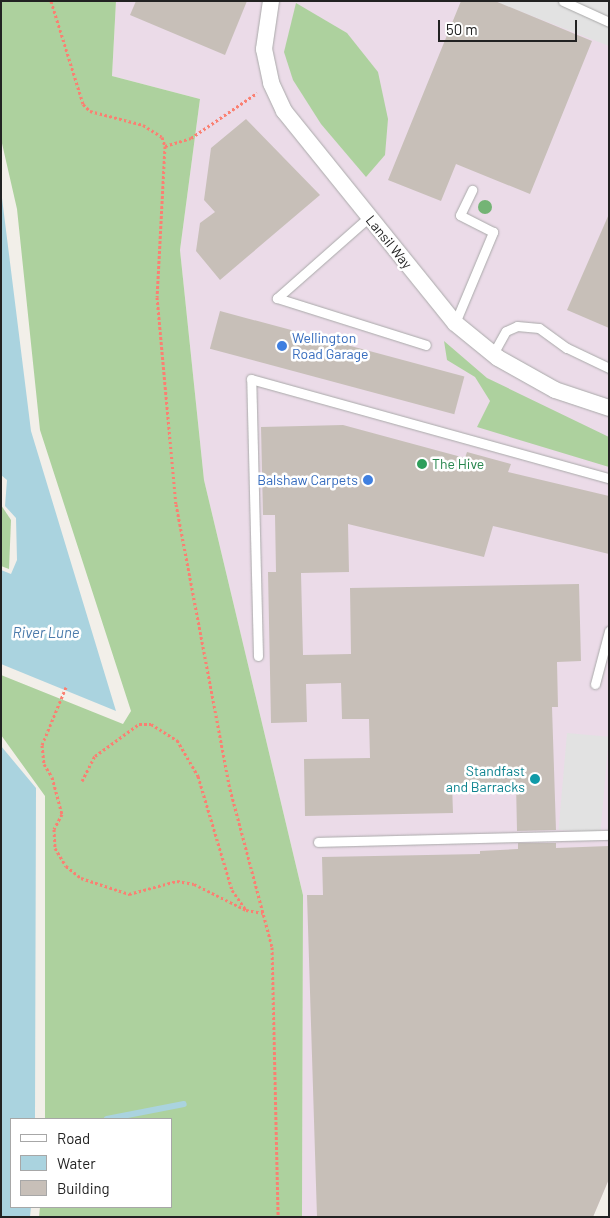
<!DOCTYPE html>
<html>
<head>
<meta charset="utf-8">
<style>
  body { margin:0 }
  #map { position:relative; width:610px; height:1218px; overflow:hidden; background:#f2efe9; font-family:Barlow,sans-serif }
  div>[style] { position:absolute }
  .industrial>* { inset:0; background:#ebdbe8 }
  .forest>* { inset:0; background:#add19e }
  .parking>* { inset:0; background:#e2e2e2; transform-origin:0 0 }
  .water>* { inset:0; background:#aad3df }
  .stream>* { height:5.5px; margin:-2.75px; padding:0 2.75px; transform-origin:2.75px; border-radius:2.75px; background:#aad3df }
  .building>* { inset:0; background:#c7bfb8; transform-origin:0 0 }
  .path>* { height:3px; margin-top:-1.5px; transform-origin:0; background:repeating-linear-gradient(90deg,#fa8072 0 2.5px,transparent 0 5px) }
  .roads { filter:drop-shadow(0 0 1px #a9a9a9) drop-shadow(0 0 1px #a9a9a9) }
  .service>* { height:9px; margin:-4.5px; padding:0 4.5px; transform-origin:4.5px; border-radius:4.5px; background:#fff }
  .minor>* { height:16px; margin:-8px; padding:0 8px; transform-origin:8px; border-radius:8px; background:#fff }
  .trees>* { width:14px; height:14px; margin:-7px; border-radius:50%; background:#74b475 }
  .dots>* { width:14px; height:14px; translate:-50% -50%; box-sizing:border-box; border:2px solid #fff; border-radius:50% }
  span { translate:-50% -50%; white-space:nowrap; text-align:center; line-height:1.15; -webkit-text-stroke:5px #fff; paint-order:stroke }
  .street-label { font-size:14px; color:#222 }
  .shop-label { font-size:14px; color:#366cbe }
  .left { translate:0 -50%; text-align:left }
  .right { translate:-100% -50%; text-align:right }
  .leisure-label { font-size:14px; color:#27864d }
  .culture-label { font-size:14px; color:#0d838f }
  .water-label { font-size:15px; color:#4a7aab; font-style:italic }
  .frame { position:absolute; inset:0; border:2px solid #222; pointer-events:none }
  .legend { position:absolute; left:10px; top:1118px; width:162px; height:90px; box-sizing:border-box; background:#fff; border:1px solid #a7a7a7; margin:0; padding:6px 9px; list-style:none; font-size:15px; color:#222 }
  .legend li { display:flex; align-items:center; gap:10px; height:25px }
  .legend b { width:25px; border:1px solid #a7a7a7 }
  .scale { position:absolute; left:438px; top:20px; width:139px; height:22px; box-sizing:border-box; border:2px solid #222; border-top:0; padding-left:6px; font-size:15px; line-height:18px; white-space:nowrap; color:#222; -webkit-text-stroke:4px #fff; paint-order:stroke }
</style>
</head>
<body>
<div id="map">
  <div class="industrial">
    <div style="clip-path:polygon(116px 1px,609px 1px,609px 1179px,593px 1217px,302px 1217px,303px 895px,204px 480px,180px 250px,200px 99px,112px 76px)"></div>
  </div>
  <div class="forest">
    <div style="clip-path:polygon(1px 1px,116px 1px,112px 76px,200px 99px,180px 250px,204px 480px,303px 895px,302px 1217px,39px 1217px,40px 1207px,171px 1207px,171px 1119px,45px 1119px,45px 796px,1px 735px,1px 675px,123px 724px,131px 711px,40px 430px,17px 209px,1px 139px)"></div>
    <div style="clip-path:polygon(296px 3px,347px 33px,378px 72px,388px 119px,385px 155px,366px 177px,321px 124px,293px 80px,284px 52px)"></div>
    <div style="clip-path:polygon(444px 341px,487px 378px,609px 437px,609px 467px,477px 427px,490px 401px,475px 377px,447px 360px)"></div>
    <div style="clip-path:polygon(1px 505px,11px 520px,9px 569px,1px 566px)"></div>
  </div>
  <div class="parking">
    <div style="clip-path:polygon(500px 1px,609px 1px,609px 46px,499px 3px)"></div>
    <div style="left:567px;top:733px;width:42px;height:97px;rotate:5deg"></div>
  </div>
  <div class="water">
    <div style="clip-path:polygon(1px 190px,31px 431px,116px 711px,1px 664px,1px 570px,11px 574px,17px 560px,16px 518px,5px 506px,7px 480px,1px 475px)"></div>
    <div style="clip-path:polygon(1px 746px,36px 788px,35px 1119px,11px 1119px,11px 1207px,31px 1207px,30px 1217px,1px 1217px)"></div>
  </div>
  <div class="stream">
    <div style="left:107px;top:1119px;width:78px;rotate:-11deg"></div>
  </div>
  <div class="building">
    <div style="clip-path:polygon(136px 1px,247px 1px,225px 55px,130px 15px)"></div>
    <div style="clip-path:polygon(461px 1px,495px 1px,592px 41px,530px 194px,456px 164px,441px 201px,388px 180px)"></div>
    <div style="clip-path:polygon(246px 119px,320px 195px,220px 280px,196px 251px,200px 223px,215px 212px,204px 200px,211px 148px)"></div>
    <div style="clip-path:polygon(609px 214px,609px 328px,567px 310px)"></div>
    <div style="left:220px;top:311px;width:253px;height:39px;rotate:15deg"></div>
    <div style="clip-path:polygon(343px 425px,465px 458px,467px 452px,511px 464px,508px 472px,609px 496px,609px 554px,493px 526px,484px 557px,348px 524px,349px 572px,301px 573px,303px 655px,351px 654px,350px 588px,579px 584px,581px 661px,557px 662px,558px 707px,552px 707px,556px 830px,517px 831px,516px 783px,452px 784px,453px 813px,305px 816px,304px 759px,370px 758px,369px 719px,342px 719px,341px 683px,306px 684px,307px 722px,271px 723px,268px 572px,276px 572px,275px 515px,263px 515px,261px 427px)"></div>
    <div style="clip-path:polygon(518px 843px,556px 843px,556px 848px,609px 846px,609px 1179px,593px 1217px,317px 1217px,307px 895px,323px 895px,322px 857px,480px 854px,480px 851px,518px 849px)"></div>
  </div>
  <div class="path">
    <div style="left:51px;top:1px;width:108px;rotate:72.7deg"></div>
    <div style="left:83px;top:104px;width:10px;rotate:45deg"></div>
    <div style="left:90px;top:111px;width:55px;rotate:14.8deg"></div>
    <div style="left:143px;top:125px;width:22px;rotate:32deg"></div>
    <div style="left:162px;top:137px;width:9px;rotate:72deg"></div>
    <div style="left:165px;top:146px;width:151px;rotate:93deg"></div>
    <div style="left:157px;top:297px;width:208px;rotate:84.8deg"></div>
    <div style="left:176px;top:504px;width:290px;rotate:79.3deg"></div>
    <div style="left:230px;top:789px;width:163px;rotate:75.1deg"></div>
    <div style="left:272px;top:947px;width:270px;rotate:88.7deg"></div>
    <div style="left:165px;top:146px;width:27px;rotate:-17deg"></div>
    <div style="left:191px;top:138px;width:80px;rotate:-34.3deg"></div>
    <div style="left:66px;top:687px;width:63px;rotate:112.5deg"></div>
    <div style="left:42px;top:745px;width:19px;rotate:84deg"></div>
    <div style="left:44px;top:764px;width:15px;rotate:58deg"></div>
    <div style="left:52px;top:777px;width:38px;rotate:75deg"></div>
    <div style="left:62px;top:814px;width:17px;rotate:118deg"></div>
    <div style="left:54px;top:829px;width:19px;rotate:87deg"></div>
    <div style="left:55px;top:848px;width:21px;rotate:59deg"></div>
    <div style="left:66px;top:866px;width:19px;rotate:39deg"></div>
    <div style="left:81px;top:878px;width:51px;rotate:18.4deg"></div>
    <div style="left:129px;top:894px;width:50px;rotate:-15.2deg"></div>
    <div style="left:177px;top:881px;width:17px;rotate:10deg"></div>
    <div style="left:194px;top:884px;width:58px;rotate:26.6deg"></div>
    <div style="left:82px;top:781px;width:28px;rotate:-63deg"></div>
    <div style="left:95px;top:756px;width:54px;rotate:-36deg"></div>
    <div style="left:139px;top:724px;width:12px"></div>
    <div style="left:151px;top:724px;width:31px;rotate:32deg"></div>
    <div style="left:177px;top:740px;width:42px;rotate:59.7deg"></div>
    <div style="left:198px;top:776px;width:119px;rotate:73.4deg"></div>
    <div style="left:232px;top:890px;width:24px;rotate:55deg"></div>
    <div style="left:246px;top:910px;width:17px;rotate:10deg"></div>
  </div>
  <div class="roads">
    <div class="service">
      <div style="left:563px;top:1px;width:51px;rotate:24.5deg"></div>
      <div style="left:369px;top:217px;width:123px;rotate:138.6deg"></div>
      <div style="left:277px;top:298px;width:156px;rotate:17.5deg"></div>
      <div style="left:455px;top:323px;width:99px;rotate:-67.3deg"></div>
      <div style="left:493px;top:232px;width:37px;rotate:-153deg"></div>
      <div style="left:460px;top:215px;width:28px;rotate:-64deg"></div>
      <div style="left:493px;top:354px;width:26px;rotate:-61deg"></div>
      <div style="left:506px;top:331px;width:12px;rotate:-24deg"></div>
      <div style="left:517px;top:326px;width:22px;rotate:5deg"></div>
      <div style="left:539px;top:328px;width:34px;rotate:36deg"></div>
      <div style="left:567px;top:348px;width:47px;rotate:25.5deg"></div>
      <div style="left:258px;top:656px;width:277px;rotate:-91.4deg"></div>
      <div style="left:251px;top:379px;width:371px;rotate:15.5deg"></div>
      <div style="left:595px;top:684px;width:55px;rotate:-75.2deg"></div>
      <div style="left:318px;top:842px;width:291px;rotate:-1.4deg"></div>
    </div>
    <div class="minor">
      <div style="left:271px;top:1px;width:49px;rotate:98.3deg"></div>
      <div style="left:264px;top:49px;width:35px;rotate:78deg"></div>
      <div style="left:271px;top:83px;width:31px;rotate:65deg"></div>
      <div style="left:284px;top:111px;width:272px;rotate:51.1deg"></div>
      <div style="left:455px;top:323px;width:55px;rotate:39.1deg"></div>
      <div style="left:498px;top:358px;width:65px;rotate:29.3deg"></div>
      <div style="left:555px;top:390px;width:57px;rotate:18.4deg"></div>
    </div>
  </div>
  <div class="trees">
    <div style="left:485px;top:207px"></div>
  </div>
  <div class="dots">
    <div style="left:282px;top:346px;background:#3f7fe0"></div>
    <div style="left:422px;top:464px;background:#2e9e5b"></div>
    <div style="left:368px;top:480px;background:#3f7fe0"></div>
    <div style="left:535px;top:779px;background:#0f9aa8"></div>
  </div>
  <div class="street-label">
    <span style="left:389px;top:242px;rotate:51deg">Lansil Way</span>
  </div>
  <div class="shop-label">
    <span class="left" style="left:292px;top:346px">Wellington<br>Road Garage</span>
    <span class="right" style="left:358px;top:480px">Balshaw Carpets</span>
  </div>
  <div class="leisure-label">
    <span class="left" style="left:432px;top:464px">The Hive</span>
  </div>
  <div class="culture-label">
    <span class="right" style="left:525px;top:779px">Standfast<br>and Barracks</span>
  </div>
  <div class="water-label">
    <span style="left:46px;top:633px">River Lune</span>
  </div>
  <div class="frame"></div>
  <ul class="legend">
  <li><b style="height:6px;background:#fff"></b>Road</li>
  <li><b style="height:14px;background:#aad3df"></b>Water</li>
  <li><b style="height:14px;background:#c7bfb8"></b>Building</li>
  </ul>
  <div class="scale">50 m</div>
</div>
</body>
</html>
